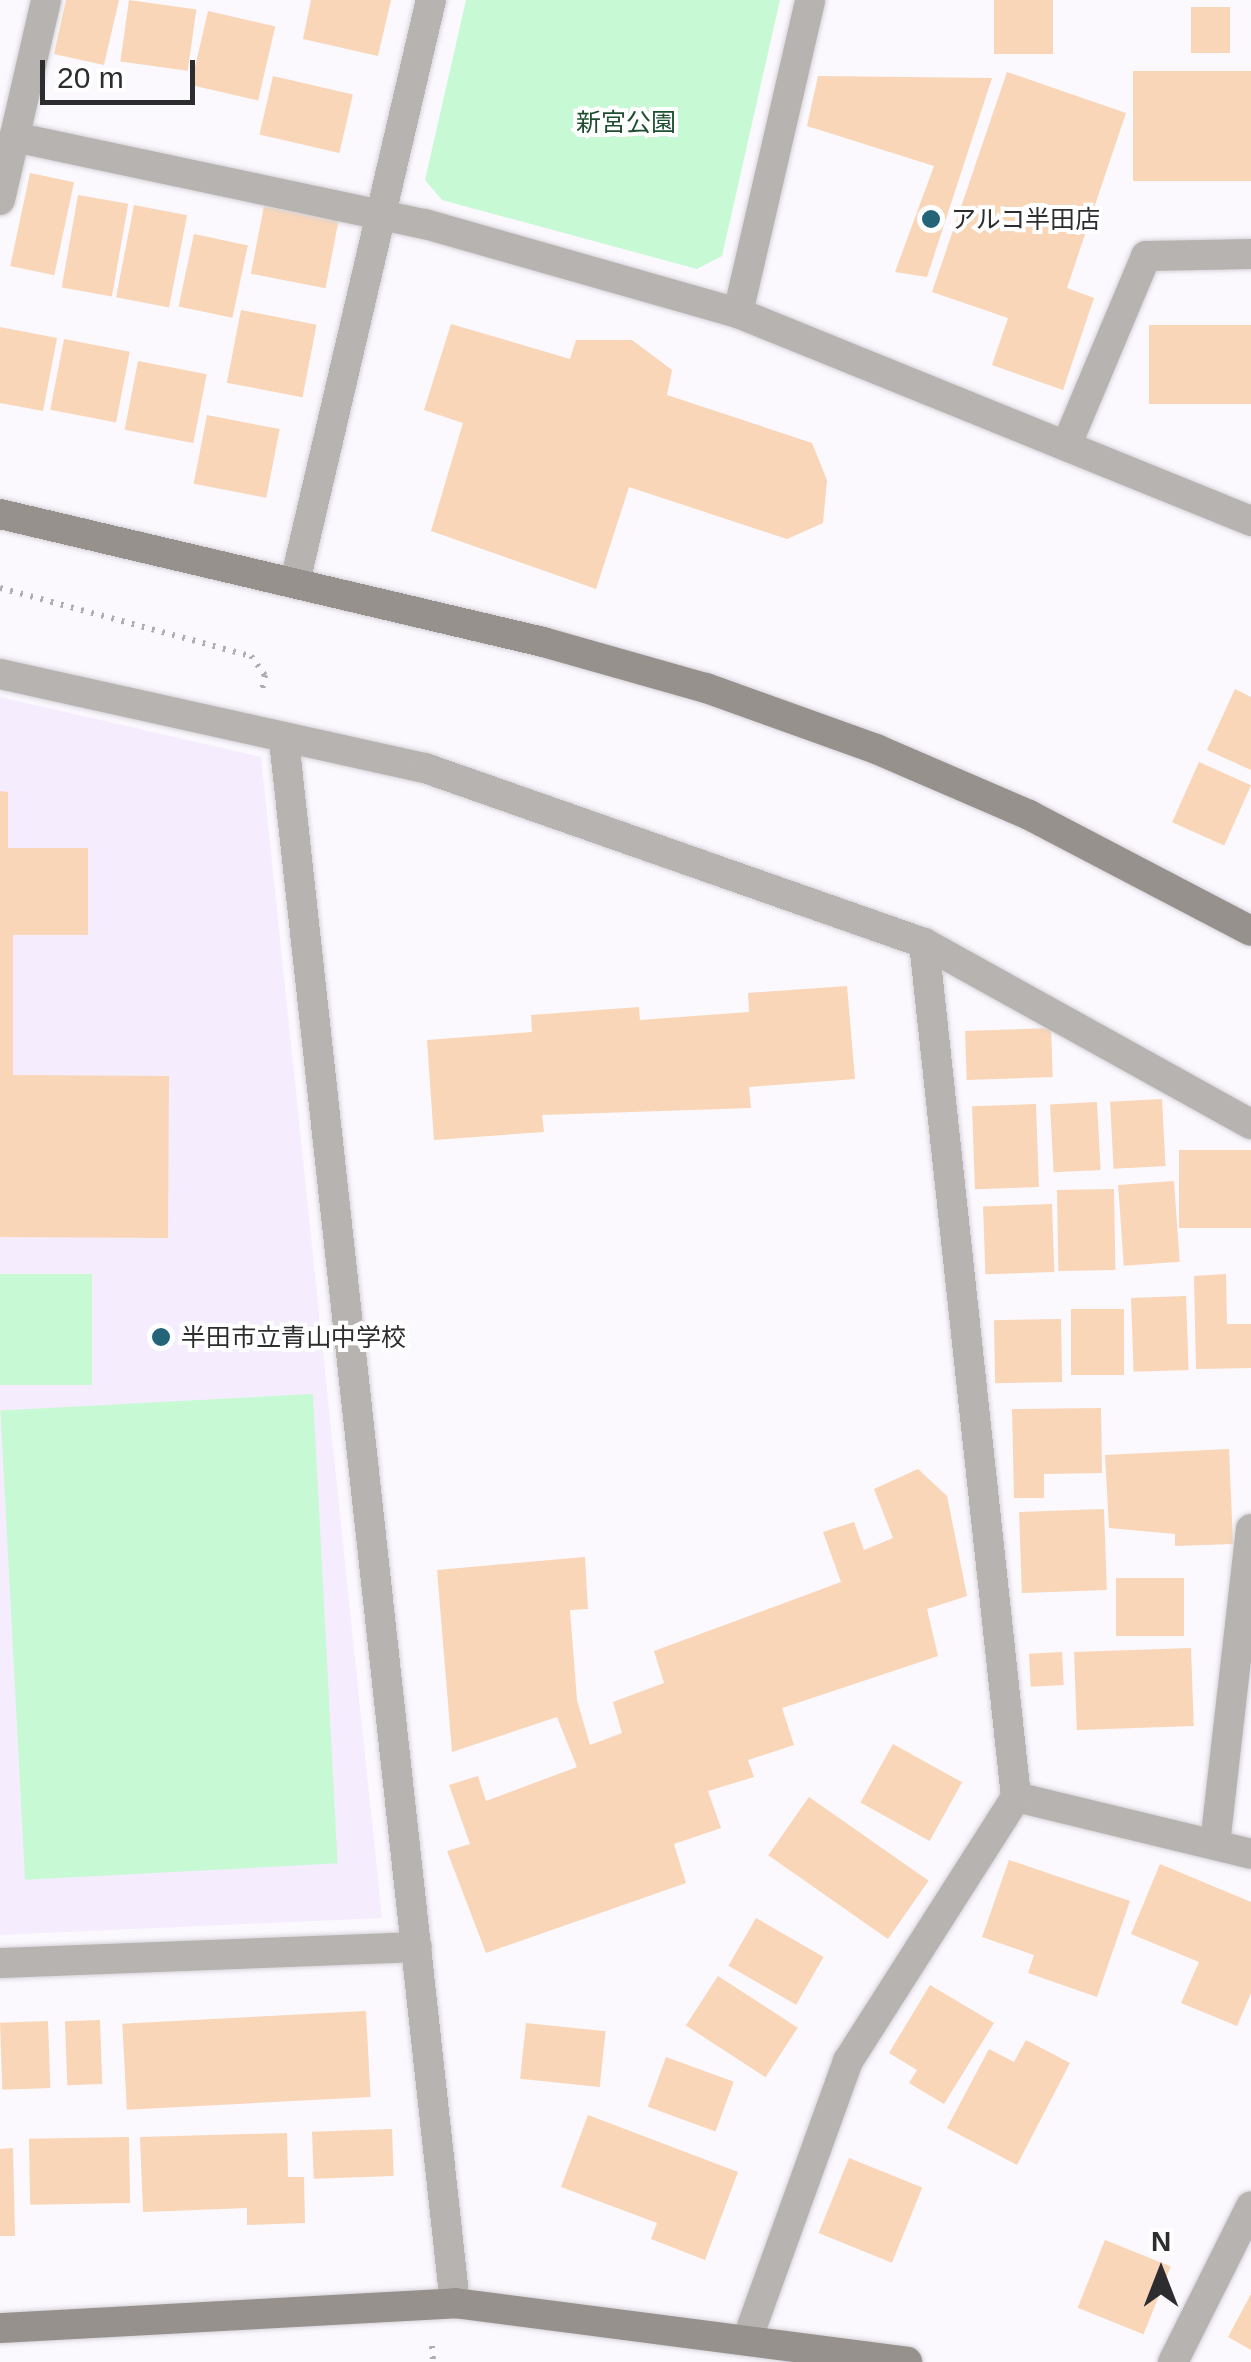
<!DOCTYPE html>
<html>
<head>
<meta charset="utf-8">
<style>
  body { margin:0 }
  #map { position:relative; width:1251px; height:2362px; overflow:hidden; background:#fbf8fe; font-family:Arial,"Noto Sans JP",sans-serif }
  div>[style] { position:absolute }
  .built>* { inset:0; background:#f5edfe }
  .green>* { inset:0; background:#c8f9d5; transform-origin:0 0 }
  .building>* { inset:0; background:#f9d6b7; transform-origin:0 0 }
  .path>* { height:6px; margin-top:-3px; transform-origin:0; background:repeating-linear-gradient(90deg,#b0adb2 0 2.5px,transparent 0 10.5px) }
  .roads { filter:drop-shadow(0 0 2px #d6d3d9) drop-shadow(0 0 2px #d6d3d9) }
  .street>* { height:30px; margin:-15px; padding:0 15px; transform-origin:15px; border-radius:15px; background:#b7b3b0 }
  .secondary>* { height:30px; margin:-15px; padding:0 15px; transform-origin:15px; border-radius:15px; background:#96918d }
  .dots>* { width:28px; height:28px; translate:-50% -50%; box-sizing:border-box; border:5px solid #fff; border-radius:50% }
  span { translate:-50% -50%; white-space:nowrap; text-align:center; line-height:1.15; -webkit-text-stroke:8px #fff; paint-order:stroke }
  .park-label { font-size:25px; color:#1d4e2f }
  .poi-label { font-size:25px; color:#2d2c2f }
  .left { translate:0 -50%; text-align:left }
  .north { position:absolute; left:1111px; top:2222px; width:100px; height:100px; -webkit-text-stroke:8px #fff; paint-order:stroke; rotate:0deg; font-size:28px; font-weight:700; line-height:40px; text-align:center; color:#2d2c2f }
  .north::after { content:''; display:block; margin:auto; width:35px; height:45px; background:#2d2c2f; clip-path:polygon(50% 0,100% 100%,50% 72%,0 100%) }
  .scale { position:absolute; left:40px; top:60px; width:155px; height:45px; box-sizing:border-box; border:5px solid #2d2c2f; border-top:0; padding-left:12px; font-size:30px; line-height:35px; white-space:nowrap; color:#2d2c2f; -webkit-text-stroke:8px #fff; paint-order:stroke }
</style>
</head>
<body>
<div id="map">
  <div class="built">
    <div style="clip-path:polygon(0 697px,261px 757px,382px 1918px,0 1935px)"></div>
  </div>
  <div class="green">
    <div style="clip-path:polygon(466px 0,780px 0,722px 256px,697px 269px,442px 200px,425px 180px)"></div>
    <div style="left:0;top:1274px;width:92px;height:111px"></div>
    <div style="left:313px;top:1394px;width:470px;height:313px;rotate:87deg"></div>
  </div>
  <div class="building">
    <div style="clip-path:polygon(66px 0,119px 0,104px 65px,54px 54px)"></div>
    <div style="left:129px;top:0;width:68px;height:62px;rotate:8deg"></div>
    <div style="clip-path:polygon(311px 0,391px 0,378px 56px,303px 39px)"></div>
    <div style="left:994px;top:0;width:59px;height:54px"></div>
    <div style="left:1191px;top:7px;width:39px;height:46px"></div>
    <div style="left:208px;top:11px;width:69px;height:76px;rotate:13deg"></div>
    <div style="left:1133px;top:71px;width:118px;height:110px"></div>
    <div style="clip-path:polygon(1007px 72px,1126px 113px,1067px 288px,1094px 298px,1063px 390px,992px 365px,1008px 318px,932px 292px)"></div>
    <div style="left:273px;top:76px;width:82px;height:60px;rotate:13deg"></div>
    <div style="clip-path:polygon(818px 76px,992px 78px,927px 277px,895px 272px,934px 166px,807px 126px)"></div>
    <div style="left:30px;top:173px;width:45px;height:95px;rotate:12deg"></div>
    <div style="left:78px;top:195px;width:51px;height:94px;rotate:10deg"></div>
    <div style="left:134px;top:205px;width:54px;height:94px;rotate:11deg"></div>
    <div style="left:264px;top:206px;width:76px;height:69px;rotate:11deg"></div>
    <div style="left:194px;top:234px;width:55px;height:74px;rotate:12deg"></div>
    <div style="left:241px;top:310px;width:77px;height:74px;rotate:11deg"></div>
    <div style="clip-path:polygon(451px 324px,570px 359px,576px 340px,632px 340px,672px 370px,667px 395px,812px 443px,827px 480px,823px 523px,787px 539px,629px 487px,596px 589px,431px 531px,463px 423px,424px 410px)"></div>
    <div style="left:1149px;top:325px;width:102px;height:79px"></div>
    <div style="clip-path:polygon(0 327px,57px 338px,43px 411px,0 403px)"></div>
    <div style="left:64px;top:339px;width:67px;height:72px;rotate:11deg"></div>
    <div style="left:138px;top:361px;width:70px;height:70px;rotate:11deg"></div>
    <div style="left:207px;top:415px;width:74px;height:70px;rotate:11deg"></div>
    <div style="clip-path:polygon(1235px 689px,1251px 697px,1251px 770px,1207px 750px)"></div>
    <div style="left:1199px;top:762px;width:57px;height:66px;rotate:24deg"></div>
    <div style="clip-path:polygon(0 791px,8px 792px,8px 848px,88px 848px,88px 935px,13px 935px,13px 1075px,169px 1076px,168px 1238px,0 1237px)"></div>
    <div style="clip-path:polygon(847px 986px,855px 1079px,749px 1087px,751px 1108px,542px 1115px,544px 1132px,434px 1140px,427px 1040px,532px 1032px,531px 1015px,639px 1007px,640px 1020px,749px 1012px,748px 993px)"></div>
    <div style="left:1051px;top:1028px;width:49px;height:86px;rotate:88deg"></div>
    <div style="left:1162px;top:1099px;width:67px;height:52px;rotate:87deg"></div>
    <div style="left:1097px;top:1102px;width:68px;height:47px;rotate:87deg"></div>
    <div style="left:1036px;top:1104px;width:83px;height:64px;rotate:88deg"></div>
    <div style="left:1251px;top:1150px;width:78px;height:72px;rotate:90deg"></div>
    <div style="left:1174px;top:1181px;width:81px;height:56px;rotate:86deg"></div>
    <div style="left:1114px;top:1189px;width:81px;height:57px;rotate:89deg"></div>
    <div style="left:1052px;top:1204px;width:68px;height:69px;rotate:88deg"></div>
    <div style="clip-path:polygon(1226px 1274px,1227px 1324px,1251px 1324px,1251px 1368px,1196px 1369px,1194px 1276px)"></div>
    <div style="left:1186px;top:1296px;width:74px;height:55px;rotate:88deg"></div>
    <div style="left:1124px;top:1309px;width:66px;height:53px;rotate:90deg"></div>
    <div style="left:1061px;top:1319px;width:63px;height:67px;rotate:89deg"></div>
    <div style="clip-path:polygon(1101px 1408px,1102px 1473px,1044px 1474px,1044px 1498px,1014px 1498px,1012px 1409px)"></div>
    <div style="clip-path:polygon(1229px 1449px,1233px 1544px,1175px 1546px,1175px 1534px,1109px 1528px,1105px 1455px)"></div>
    <div style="clip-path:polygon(918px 1469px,947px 1496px,967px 1596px,927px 1609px,938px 1656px,782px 1708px,794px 1745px,748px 1760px,754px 1777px,708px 1791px,721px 1828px,674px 1844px,686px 1883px,486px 1953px,447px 1851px,470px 1844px,449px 1785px,478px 1776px,486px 1801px,577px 1767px,557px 1717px,452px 1752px,437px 1570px,585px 1557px,588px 1609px,570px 1610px,577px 1700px,590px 1745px,622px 1733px,613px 1702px,664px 1683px,654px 1651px,841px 1582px,823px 1532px,854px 1522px,864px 1550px,893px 1538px,874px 1489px)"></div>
    <div style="left:1104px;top:1509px;width:81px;height:85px;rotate:88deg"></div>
    <div style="left:1184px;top:1578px;width:58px;height:68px;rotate:90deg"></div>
    <div style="left:1191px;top:1648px;width:78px;height:117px;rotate:88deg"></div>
    <div style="left:1062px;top:1652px;width:33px;height:33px;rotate:87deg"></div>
    <div style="left:893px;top:1744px;width:79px;height:67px;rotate:29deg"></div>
    <div style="left:809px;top:1797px;width:146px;height:71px;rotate:35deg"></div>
    <div style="clip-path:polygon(1009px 1860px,1130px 1901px,1097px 1997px,1028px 1973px,1034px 1955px,982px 1937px)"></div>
    <div style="clip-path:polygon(1160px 1864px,1251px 1902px,1251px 1993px,1237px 2026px,1181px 2003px,1199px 1962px,1131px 1934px)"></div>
    <div style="left:756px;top:1918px;width:78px;height:55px;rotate:30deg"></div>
    <div style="left:718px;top:1976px;width:95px;height:59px;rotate:33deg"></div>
    <div style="clip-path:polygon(930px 1985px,994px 2023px,944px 2104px,909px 2083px,917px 2070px,889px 2053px)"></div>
    <div style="left:366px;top:2011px;width:86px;height:244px;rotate:87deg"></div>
    <div style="left:100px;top:2020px;width:64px;height:35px;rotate:88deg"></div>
    <div style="left:48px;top:2021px;width:67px;height:48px;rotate:88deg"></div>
    <div style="left:526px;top:2023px;width:80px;height:56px;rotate:6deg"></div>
    <div style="clip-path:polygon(1026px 2040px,1070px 2063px,1017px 2165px,947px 2128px,989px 2049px,1014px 2062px)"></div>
    <div style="left:666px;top:2057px;width:72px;height:53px;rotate:20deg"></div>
    <div style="clip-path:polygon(588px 2115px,738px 2172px,705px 2260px,651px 2239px,657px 2223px,561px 2187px)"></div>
    <div style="left:392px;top:2129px;width:47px;height:80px;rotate:88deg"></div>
    <div style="clip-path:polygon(287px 2133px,288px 2177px,304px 2177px,305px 2223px,247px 2225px,247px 2208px,143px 2212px,140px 2137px)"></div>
    <div style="left:129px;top:2137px;width:66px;height:100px;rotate:89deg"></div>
    <div style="clip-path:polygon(13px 2148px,15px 2236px,0 2236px,0 2149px)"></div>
    <div style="left:849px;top:2158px;width:79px;height:81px;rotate:22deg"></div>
    <div style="left:1105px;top:2240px;width:71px;height:73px;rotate:22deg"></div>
    <div style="clip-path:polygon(1251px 2294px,1251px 2350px,1228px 2337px)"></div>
  </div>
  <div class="path">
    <div style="left:0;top:588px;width:260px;rotate:15.2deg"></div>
    <div style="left:251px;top:656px;width:24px;rotate:54deg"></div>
    <div style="left:265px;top:675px;width:15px;rotate:101deg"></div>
    <div style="left:432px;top:2346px;width:16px;rotate:86deg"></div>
  </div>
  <div class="roads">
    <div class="street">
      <div style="left:14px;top:137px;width:420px;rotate:12deg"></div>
      <div style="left:425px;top:224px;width:325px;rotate:15.9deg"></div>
      <div style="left:738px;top:313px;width:554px;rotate:22.07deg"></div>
      <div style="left:0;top:200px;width:205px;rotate:-77deg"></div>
      <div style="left:738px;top:313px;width:321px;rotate:-77deg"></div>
      <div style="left:1067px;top:444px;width:204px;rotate:-67.2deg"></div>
      <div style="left:1146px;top:256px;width:105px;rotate:-1.1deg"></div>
      <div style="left:295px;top:582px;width:598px;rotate:-76.85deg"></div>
      <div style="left:0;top:674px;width:435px;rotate:12.5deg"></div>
      <div style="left:425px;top:768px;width:529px;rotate:19.33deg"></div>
      <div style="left:924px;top:943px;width:374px;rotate:29deg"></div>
      <div style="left:284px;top:740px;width:1572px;rotate:83.76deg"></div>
      <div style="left:1016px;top:1797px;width:242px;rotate:13.6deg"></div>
      <div style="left:1215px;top:1844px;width:317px;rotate:-83.5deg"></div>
      <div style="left:0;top:1963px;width:417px;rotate:-2.2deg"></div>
      <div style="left:747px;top:2340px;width:297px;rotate:-70.1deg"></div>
      <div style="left:848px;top:2061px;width:313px;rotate:-57.5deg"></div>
      <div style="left:1016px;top:1797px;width:859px;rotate:-96.15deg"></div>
      <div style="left:1173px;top:2362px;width:174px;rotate:-63.4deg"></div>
    </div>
    <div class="secondary">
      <div style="left:0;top:514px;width:558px;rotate:13.26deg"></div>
      <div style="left:543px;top:642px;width:169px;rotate:15.8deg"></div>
      <div style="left:706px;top:688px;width:181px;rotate:19.7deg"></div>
      <div style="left:876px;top:749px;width:167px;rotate:23.3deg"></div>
      <div style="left:1029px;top:815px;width:250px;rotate:27.6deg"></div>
      <div style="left:0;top:2328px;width:456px;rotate:-3.1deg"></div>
      <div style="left:455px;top:2303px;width:456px;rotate:7.4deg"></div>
    </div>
  </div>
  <div class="dots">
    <div style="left:931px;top:219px;background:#236478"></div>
    <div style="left:161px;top:1337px;background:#236478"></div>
  </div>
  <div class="park-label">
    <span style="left:626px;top:122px">新宮公園</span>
  </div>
  <div class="poi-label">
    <span class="left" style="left:951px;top:219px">アルコ半田店</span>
    <span class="left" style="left:181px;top:1337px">半田市立青山中学校</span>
  </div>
  <div class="north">N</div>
  <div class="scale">20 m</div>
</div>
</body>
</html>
